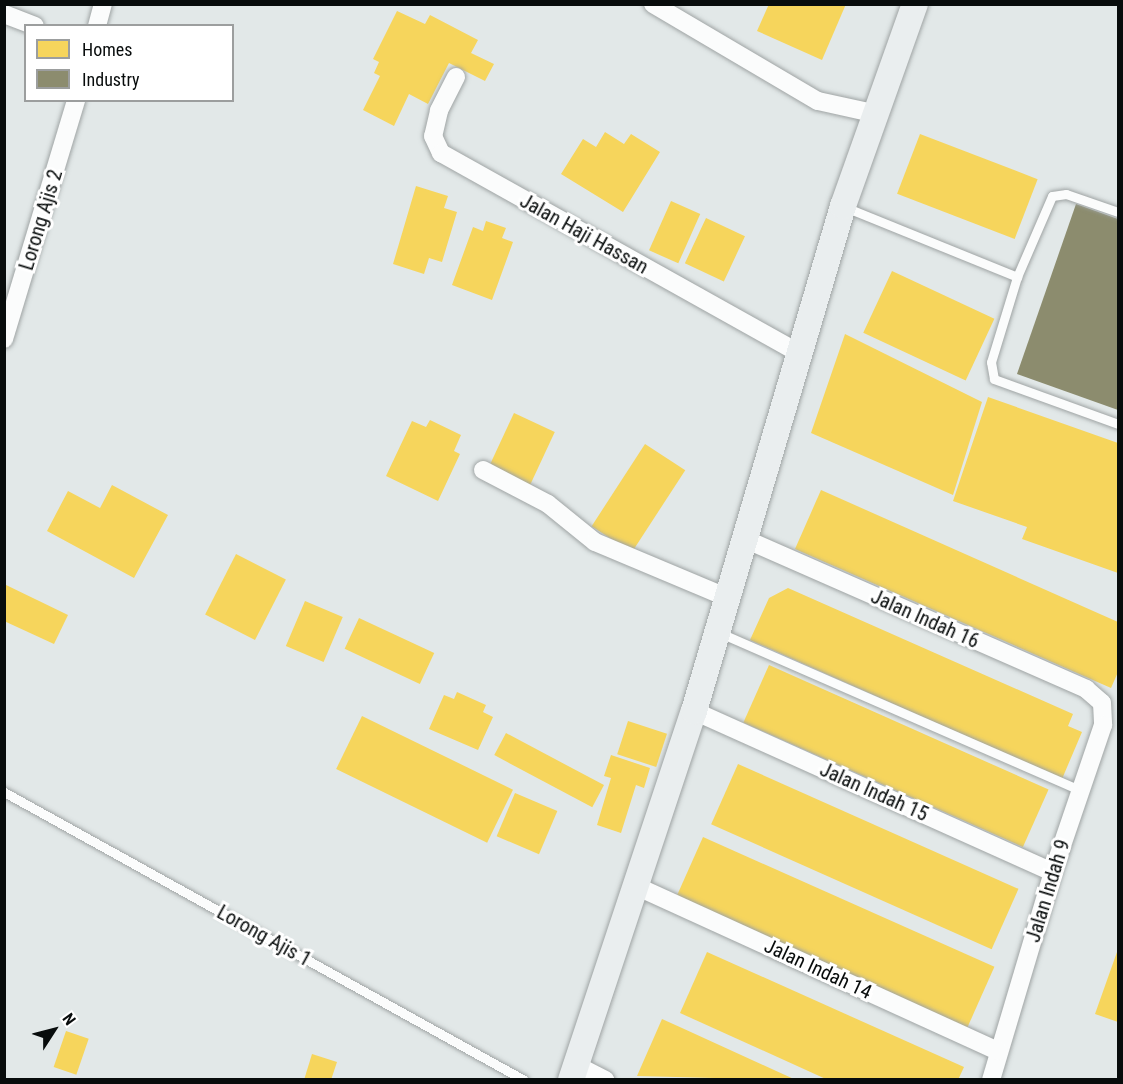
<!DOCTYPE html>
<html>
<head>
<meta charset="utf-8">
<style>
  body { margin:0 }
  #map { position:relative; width:1123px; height:1084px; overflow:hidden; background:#e2e8e8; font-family:"Roboto Condensed",sans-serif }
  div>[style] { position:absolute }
  .homes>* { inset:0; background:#f6d55c; transform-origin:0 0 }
  .industry>* { inset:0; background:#8c8c6e }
  .roads { filter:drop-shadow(0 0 2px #9fa4a4) drop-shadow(0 0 2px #9fa4a4) }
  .lane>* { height:9px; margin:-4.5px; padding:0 4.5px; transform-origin:4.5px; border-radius:4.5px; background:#fbfcfc }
  .street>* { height:18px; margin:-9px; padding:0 9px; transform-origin:9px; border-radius:9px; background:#fbfcfc }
  .secondary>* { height:26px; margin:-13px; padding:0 13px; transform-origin:13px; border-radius:13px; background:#eaeeef }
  span { translate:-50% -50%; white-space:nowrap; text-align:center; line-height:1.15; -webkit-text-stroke:6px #fff; paint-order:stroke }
  .street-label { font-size:20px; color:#080c0c }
  .frame { position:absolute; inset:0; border:6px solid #080c0c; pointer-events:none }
  .legend { position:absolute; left:24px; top:24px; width:210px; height:78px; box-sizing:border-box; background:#fff; border:2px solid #9c9e9e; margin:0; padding:8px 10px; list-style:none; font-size:18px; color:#080c0c }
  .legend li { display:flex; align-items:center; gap:12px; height:30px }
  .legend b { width:30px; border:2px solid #9c9e9e }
  .north { position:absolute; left:24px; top:1000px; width:60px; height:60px; -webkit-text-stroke:4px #fff; paint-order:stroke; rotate:54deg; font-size:16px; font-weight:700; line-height:24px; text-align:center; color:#080c0c }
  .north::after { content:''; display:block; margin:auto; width:21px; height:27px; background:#080c0c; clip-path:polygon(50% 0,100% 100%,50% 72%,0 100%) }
</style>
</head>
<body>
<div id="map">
  <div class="homes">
    <div style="clip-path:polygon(769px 4px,846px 4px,822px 60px,757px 31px)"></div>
    <div style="clip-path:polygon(397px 11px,425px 24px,430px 15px,478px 40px,471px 53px,494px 64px,485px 81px,449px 63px,428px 104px,409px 94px,394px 126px,363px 110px,380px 76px,374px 73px,379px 62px,373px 59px)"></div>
    <div style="clip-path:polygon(605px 132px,624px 144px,631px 134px,660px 152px,623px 212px,561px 174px,583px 139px,596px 147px)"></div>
    <div style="left:920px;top:134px;width:126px;height:64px;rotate:21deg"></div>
    <div style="clip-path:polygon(416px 186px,448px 196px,444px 208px,457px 212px,442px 262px,429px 258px,424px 274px,393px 264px)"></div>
    <div style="left:671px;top:201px;width:32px;height:54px;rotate:24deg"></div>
    <div style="left:706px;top:218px;width:43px;height:50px;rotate:25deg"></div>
    <div style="clip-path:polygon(486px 221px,506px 228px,502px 238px,513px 242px,492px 300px,452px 285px,473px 227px,483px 231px)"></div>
    <div style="left:892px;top:271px;width:113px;height:68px;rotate:25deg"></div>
    <div style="clip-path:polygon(845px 334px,982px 402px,953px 495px,811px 433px)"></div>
    <div style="clip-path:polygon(988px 397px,1118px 443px,1118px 573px,1022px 539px,1027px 527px,953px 501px)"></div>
    <div style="left:514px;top:413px;width:45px;height:59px;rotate:25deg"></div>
    <div style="clip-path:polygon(430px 420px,461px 435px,454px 451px,460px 454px,438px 501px,386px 476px,412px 421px,426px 427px)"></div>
    <div style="left:645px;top:444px;width:48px;height:98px;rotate:33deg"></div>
    <div style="clip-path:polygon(112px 485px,168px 515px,134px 578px,47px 531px,68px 491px,100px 508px)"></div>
    <div style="clip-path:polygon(821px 490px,1118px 622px,1118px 672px,1111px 688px,795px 549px)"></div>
    <div style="left:236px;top:554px;width:56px;height:68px;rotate:27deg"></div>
    <div style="clip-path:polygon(4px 584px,68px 615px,54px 644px,4px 621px)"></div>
    <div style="clip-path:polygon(788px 588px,1073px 714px,1068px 726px,1082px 732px,1062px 779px,750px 640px,769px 598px)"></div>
    <div style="left:305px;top:601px;width:41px;height:49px;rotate:23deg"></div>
    <div style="left:359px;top:618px;width:83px;height:34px;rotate:25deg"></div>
    <div style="left:769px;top:665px;width:306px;height:63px;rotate:24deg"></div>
    <div style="clip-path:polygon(457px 692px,486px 705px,483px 712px,493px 717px,478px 750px,429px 729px,444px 695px,454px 699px)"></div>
    <div style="left:362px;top:716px;width:168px;height:59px;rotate:26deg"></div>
    <div style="left:628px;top:721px;width:41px;height:35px;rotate:18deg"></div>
    <div style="left:506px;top:733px;width:111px;height:25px;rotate:28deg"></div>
    <div style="clip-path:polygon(611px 755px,650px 768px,644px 788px,636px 785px,621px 833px,597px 825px,611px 778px,604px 776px)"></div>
    <div style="left:738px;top:764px;width:307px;height:66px;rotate:24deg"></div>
    <div style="left:515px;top:793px;width:46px;height:47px;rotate:23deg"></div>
    <div style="left:703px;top:837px;width:319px;height:67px;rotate:24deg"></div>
    <div style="clip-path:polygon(707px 952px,964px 1067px,958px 1080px,828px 1080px,680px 1013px)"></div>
    <div style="clip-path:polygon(1117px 952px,1118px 952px,1118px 1022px,1095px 1014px)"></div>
    <div style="clip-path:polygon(662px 1019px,682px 1028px,796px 1080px,637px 1076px)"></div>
    <div style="left:66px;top:1031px;width:24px;height:38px;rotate:19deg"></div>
    <div style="clip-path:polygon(312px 1054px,337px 1062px,331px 1080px,304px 1080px)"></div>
  </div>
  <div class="industry">
    <div style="clip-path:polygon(1076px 204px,1118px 219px,1118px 410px,1017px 374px)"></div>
  </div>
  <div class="roads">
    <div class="lane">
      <div style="left:845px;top:207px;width:186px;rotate:22.1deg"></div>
      <div style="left:1118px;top:212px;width:55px;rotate:-160.9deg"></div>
      <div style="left:1066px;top:194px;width:14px;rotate:172deg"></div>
      <div style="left:1052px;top:196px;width:88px;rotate:113.4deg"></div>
      <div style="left:1017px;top:277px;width:89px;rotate:107deg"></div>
      <div style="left:991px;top:362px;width:17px;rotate:80deg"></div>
      <div style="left:994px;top:379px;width:132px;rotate:19.9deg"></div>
      <div style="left:720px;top:633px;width:392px;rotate:23.6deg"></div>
      <div style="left:4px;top:792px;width:594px;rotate:28.98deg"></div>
    </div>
    <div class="street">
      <div style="left:653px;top:4px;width:191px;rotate:30.5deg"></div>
      <div style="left:818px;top:101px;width:60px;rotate:12.4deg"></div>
      <div style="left:4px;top:14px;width:33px;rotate:21deg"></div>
      <div style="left:97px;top:26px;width:23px;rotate:-75deg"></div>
      <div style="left:456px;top:77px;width:38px;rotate:117deg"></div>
      <div style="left:439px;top:111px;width:26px;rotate:103deg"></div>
      <div style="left:433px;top:136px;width:19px;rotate:65deg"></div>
      <div style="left:441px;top:153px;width:411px;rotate:29.2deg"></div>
      <div style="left:4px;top:339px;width:250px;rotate:-73.2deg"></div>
      <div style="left:483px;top:470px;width:73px;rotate:27.6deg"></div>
      <div style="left:548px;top:504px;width:60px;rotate:39deg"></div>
      <div style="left:595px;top:542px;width:144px;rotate:22.8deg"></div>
      <div style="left:745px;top:539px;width:373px;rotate:23.7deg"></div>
      <div style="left:1086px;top:689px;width:21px;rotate:41deg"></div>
      <div style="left:1102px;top:703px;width:22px;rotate:87deg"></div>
      <div style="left:1103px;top:725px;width:155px;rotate:108.8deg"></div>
      <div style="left:1053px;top:872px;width:217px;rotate:106.6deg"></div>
      <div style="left:694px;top:711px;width:393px;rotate:24.2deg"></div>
      <div style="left:638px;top:887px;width:396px;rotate:24.5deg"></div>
      <div style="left:576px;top:1065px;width:33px;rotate:27deg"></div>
    </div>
    <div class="secondary">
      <div style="left:571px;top:1080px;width:389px;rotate:-71.6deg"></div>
      <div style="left:694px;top:711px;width:527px;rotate:-73.56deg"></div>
      <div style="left:843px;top:206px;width:214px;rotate:-70.4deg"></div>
    </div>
  </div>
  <div class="street-label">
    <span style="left:41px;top:220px;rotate:-73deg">Lorong Ajis 2</span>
    <span style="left:584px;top:234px;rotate:29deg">Jalan Haji Hassan</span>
    <span style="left:925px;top:619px;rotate:24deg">Jalan Indah 16</span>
    <span style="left:874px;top:792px;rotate:24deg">Jalan Indah 15</span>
    <span style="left:1048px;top:891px;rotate:-73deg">Jalan Indah 9</span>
    <span style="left:264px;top:936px;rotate:29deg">Lorong Ajis 1</span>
    <span style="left:818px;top:969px;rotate:25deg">Jalan Indah 14</span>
  </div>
  <div class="frame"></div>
  <ul class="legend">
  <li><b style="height:16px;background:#f6d55c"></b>Homes</li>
  <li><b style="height:16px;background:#8c8c6e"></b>Industry</li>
  </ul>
  <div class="north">N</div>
</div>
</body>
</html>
